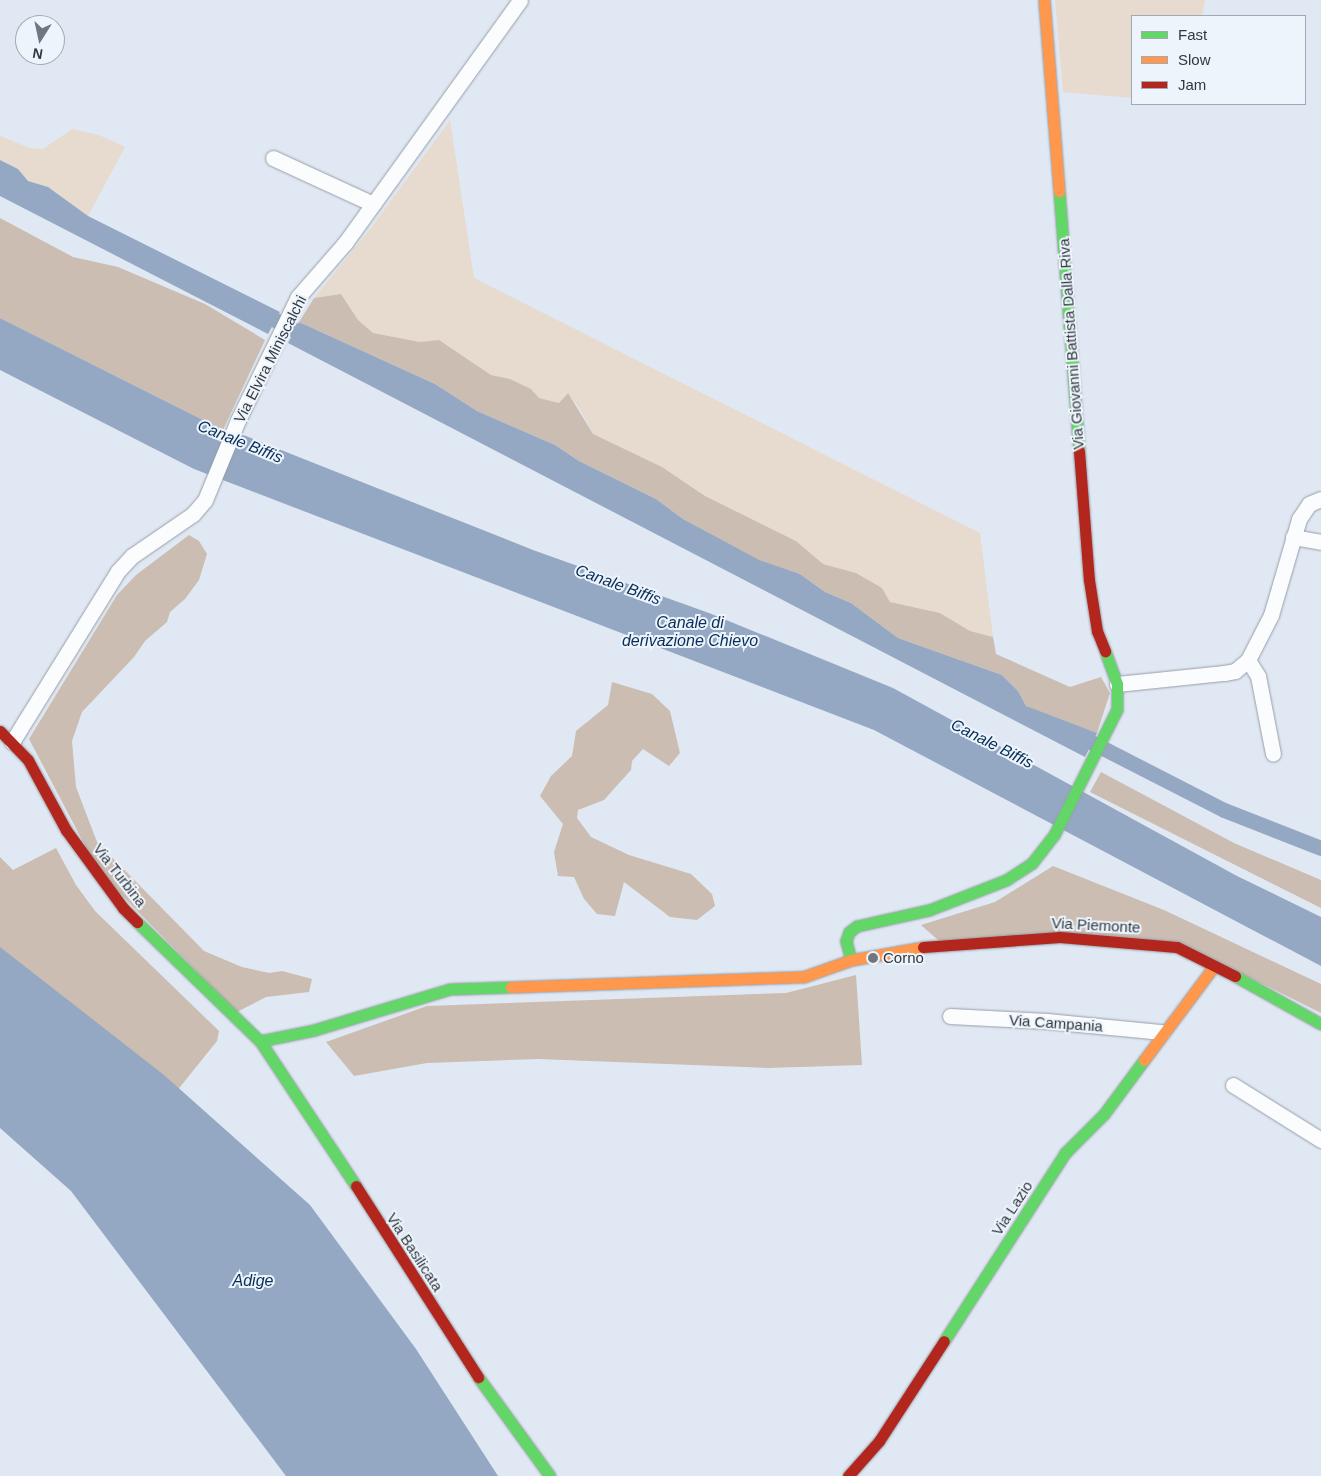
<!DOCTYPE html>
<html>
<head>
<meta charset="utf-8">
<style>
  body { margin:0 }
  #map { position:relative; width:1321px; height:1476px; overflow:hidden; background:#e0e8f3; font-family:Helvetica,sans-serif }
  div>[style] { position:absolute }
  .green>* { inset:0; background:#e7dacf }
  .forest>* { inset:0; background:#cbbdb1 }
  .water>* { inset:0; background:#94a8c3 }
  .canal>* { height:15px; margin:-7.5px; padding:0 7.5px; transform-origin:7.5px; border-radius:7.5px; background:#94a8c3 }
  .roads { filter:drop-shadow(0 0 1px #979ea6) drop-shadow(0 0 1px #979ea6) }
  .street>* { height:15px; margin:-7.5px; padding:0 7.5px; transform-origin:7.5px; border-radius:7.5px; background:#fafcfd }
  .fast>* { height:11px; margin:-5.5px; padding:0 5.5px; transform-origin:5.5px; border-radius:5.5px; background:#63d668 }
  .slow>* { height:11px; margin:-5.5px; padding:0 5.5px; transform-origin:5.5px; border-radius:5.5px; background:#ff974d }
  .jam>* { height:11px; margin:-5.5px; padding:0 5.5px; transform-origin:5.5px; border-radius:5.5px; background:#b3261e }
  .dots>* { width:14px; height:14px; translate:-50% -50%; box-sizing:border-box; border:2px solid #edf4fc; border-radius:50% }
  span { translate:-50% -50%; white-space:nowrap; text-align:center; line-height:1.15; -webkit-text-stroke:4px #edf4fc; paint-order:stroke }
  .street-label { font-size:15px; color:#323840 }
  .poi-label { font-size:15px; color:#323840 }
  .left { translate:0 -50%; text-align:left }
  .water-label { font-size:16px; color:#072e58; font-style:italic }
  .legend { position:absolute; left:1131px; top:15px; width:175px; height:90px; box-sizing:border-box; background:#edf4fc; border:1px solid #a2a9b1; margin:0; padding:6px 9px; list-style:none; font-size:15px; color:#323840 }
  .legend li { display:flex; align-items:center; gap:10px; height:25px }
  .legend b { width:25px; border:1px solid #a2a9b1 }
  .north { position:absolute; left:15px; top:15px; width:50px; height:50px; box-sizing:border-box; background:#edf4fc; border:1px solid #a2a9b1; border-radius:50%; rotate:190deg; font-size:14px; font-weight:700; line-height:20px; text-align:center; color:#323840 }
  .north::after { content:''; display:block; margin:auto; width:18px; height:22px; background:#6f767f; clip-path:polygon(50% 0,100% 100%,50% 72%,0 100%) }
</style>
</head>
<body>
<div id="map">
  <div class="green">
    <div style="clip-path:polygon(1055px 0,1205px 0,1202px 16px,1132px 16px,1132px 98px,1063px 92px)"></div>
    <div style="clip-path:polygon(450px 120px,474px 278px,980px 533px,993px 637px,970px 631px,940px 613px,890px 602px,882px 588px,856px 573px,823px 564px,796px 541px,705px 496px,662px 467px,611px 445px,593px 434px,580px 409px,567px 393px,559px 403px,539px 398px,531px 389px,510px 379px,491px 375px,439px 340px,420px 342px,373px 333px,358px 320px,341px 294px,314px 298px,371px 228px)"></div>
    <div style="clip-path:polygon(72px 129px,99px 135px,125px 147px,88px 216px,48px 187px,28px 181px,18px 169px,0 160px,0 136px,30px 148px,43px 149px)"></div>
  </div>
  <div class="forest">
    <div style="clip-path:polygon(0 218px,73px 257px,118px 267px,205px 304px,265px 340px,223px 430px,0 318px)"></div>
    <div style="clip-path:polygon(341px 294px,358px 320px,373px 333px,420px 342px,439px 340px,491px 375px,510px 379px,531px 389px,539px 398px,559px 403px,568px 393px,593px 434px,662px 467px,705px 496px,796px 541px,823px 564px,856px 573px,882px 588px,890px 602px,940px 613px,970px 631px,993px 637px,996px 654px,1070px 687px,1101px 677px,1110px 693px,1097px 733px,1036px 711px,1026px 706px,1018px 691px,1002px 675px,898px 638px,851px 603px,825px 592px,800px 574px,759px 561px,683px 519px,656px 499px,579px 461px,555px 445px,477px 411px,435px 384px,299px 322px,314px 298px)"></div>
    <div style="clip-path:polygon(189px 535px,199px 541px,207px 554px,199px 580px,185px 599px,170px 612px,167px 622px,145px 641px,134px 657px,82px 712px,72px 741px,76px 787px,97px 842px,204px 951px,242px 967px,269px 973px,282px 971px,312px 979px,309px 992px,266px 997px,237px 1012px,99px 872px,29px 739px,117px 595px,136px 575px)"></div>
    <div style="clip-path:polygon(612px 682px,652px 694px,670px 711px,680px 753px,669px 766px,643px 749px,632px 761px,631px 770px,604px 800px,578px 810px,577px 818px,591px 837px,629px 855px,691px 874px,712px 894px,715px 906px,697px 920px,670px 917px,624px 882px,615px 916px,597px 914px,584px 899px,574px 877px,558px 876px,554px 852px,563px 824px,540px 796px,551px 776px,572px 756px,576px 731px,608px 705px)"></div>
    <div style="clip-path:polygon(1101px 772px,1234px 843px,1321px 880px,1321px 908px,1090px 792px)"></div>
    <div style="clip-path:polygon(56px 848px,76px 885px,95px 911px,219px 1031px,217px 1041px,176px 1092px,0 974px,0 857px,13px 870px)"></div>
    <div style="clip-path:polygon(1053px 866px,1164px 910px,1321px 984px,1321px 1013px,1177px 941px,938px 940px,921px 925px,995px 902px)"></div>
    <div style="clip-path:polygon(856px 975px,862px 1065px,768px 1068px,538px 1059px,427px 1063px,354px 1076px,326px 1042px,427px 1006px,786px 993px)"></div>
  </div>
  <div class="water">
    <div style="clip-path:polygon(0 160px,18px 169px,28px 181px,48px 187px,88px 216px,280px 312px,268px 334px,0 196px)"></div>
    <div style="clip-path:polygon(0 318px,223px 430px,246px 436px,533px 550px,709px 613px,893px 688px,1237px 876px,1321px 917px,1321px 966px,874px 730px,194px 469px,0 370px)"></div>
    <div style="clip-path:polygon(299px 322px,435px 384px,477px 411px,555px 445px,579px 461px,656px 499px,683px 519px,759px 560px,800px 574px,825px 592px,851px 603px,898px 638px,1002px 675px,1018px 691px,1026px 706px,1097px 733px,1085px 757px,288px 343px)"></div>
    <div style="clip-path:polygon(0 947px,164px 1075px,310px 1205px,416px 1349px,498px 1476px,286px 1476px,71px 1191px,0 1128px)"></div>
  </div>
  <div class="canal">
    <div style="left:258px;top:311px;width:62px;rotate:27.8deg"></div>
    <div style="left:1091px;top:742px;width:149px;rotate:27.1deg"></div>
    <div style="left:1224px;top:810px;width:104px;rotate:21.4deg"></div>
  </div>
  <div class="roads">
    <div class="street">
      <div style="left:273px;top:158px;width:110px;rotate:24.7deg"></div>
      <div style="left:1293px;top:537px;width:28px;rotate:10deg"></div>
      <div style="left:1248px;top:660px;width:19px;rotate:58deg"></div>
      <div style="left:1258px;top:676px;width:79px;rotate:79.1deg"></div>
      <div style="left:1117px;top:684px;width:108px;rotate:-5.9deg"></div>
      <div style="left:1224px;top:673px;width:11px;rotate:-10deg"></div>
      <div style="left:1235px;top:671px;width:17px;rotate:-40deg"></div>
      <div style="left:1248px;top:660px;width:51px;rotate:-62.9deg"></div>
      <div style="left:1271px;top:615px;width:100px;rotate:-73.7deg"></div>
      <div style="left:1299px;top:519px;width:18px;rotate:-56deg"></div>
      <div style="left:1309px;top:504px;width:13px;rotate:-23deg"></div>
      <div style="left:12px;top:742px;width:201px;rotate:-58.2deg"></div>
      <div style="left:118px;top:571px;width:21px;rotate:-47deg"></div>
      <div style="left:132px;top:556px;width:74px;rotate:-34.5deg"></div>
      <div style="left:193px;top:514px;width:18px;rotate:-49deg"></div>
      <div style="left:205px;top:500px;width:87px;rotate:-67.6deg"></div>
      <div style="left:238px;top:420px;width:137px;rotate:-64deg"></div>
      <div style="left:298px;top:297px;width:72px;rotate:-49deg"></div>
      <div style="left:345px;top:243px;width:299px;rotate:-54.2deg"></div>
      <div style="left:950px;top:1016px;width:97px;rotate:3deg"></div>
      <div style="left:1047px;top:1021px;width:116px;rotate:5.5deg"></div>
      <div style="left:1233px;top:1085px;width:104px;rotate:32deg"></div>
    </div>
    <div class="fast">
      <div style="left:1059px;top:191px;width:261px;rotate:85.6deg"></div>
      <div style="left:137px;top:922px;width:171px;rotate:44.1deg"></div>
      <div style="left:260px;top:1041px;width:174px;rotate:56.5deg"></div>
      <div style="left:851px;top:960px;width:20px;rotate:-105deg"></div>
      <div style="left:846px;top:941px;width:9px;rotate:-72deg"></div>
      <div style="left:849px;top:932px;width:10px;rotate:-37deg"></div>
      <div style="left:857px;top:926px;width:74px;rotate:-12.5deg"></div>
      <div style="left:929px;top:910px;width:83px;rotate:-21.3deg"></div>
      <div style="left:1006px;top:880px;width:31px;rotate:-33deg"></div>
      <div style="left:1032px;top:863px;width:36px;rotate:-52deg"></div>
      <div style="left:1054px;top:835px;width:141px;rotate:-63.4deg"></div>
      <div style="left:1117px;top:709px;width:25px;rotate:-90deg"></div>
      <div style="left:1117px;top:684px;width:35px;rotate:-110deg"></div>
      <div style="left:1235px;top:976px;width:98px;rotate:29.2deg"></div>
      <div style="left:260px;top:1041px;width:55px;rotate:-11.5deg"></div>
      <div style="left:314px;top:1030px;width:142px;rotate:-16.8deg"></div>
      <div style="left:450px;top:989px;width:61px;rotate:-1.9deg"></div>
      <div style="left:944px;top:1341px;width:224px;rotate:-57.2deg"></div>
      <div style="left:1065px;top:1153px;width:55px;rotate:-45deg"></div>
      <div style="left:1104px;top:1114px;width:67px;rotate:-53.5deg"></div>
      <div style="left:478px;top:1377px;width:122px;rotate:54deg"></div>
    </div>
    <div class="slow">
      <div style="left:1044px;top:0;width:192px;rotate:85.5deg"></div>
      <div style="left:511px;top:987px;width:292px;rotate:-2deg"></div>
      <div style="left:803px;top:977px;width:51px;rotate:-19.5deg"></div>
      <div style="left:851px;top:960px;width:73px;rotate:-10.2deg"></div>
      <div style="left:1144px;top:1060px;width:117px;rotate:-53.3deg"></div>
    </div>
    <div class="jam">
      <div style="left:1079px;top:451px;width:129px;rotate:85.6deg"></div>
      <div style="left:1089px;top:580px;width:52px;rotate:81.1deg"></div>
      <div style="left:1097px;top:631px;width:22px;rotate:68deg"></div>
      <div style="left:0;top:731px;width:40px;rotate:46deg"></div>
      <div style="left:28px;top:760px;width:80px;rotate:61.5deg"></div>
      <div style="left:66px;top:830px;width:97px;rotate:53.8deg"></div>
      <div style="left:123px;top:908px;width:20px;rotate:45deg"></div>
      <div style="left:923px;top:947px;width:137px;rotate:-4.2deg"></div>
      <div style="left:1060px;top:937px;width:117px;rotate:4.9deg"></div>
      <div style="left:1177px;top:947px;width:65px;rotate:26.6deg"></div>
      <div style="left:356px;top:1186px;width:227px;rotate:57.4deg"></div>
      <div style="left:848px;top:1476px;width:47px;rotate:-48.5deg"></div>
      <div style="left:879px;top:1441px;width:119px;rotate:-57deg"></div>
    </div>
  </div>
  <div class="dots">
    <div style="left:873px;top:958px;background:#6f767f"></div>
  </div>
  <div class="street-label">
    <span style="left:1071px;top:344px;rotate:-94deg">Via Giovanni Battista Dalla Riva</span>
    <span style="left:270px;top:359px;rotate:-63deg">Via Elvira Miniscalchi</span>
    <span style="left:120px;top:875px;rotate:52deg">Via Turbina</span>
    <span style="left:1096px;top:925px;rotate:3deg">Via Piemonte</span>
    <span style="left:1056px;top:1023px;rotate:4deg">Via Campania</span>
    <span style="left:1012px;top:1208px;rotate:-57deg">Via Lazio</span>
    <span style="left:415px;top:1252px;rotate:57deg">Via Basilicata</span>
  </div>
  <div class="poi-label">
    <span class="left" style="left:883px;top:958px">Corno</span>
  </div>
  <div class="water-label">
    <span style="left:240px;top:442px;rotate:22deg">Canale Biffis</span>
    <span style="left:618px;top:585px;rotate:20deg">Canale Biffis</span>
    <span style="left:690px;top:632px">Canale di<br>derivazione Chievo</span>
    <span style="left:992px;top:744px;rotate:27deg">Canale Biffis</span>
    <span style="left:253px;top:1281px">Adige</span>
  </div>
  <ul class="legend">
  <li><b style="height:6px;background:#63d668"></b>Fast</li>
  <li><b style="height:6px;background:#ff974d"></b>Slow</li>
  <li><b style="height:6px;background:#b3261e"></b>Jam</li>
  </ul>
  <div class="north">N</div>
</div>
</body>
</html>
